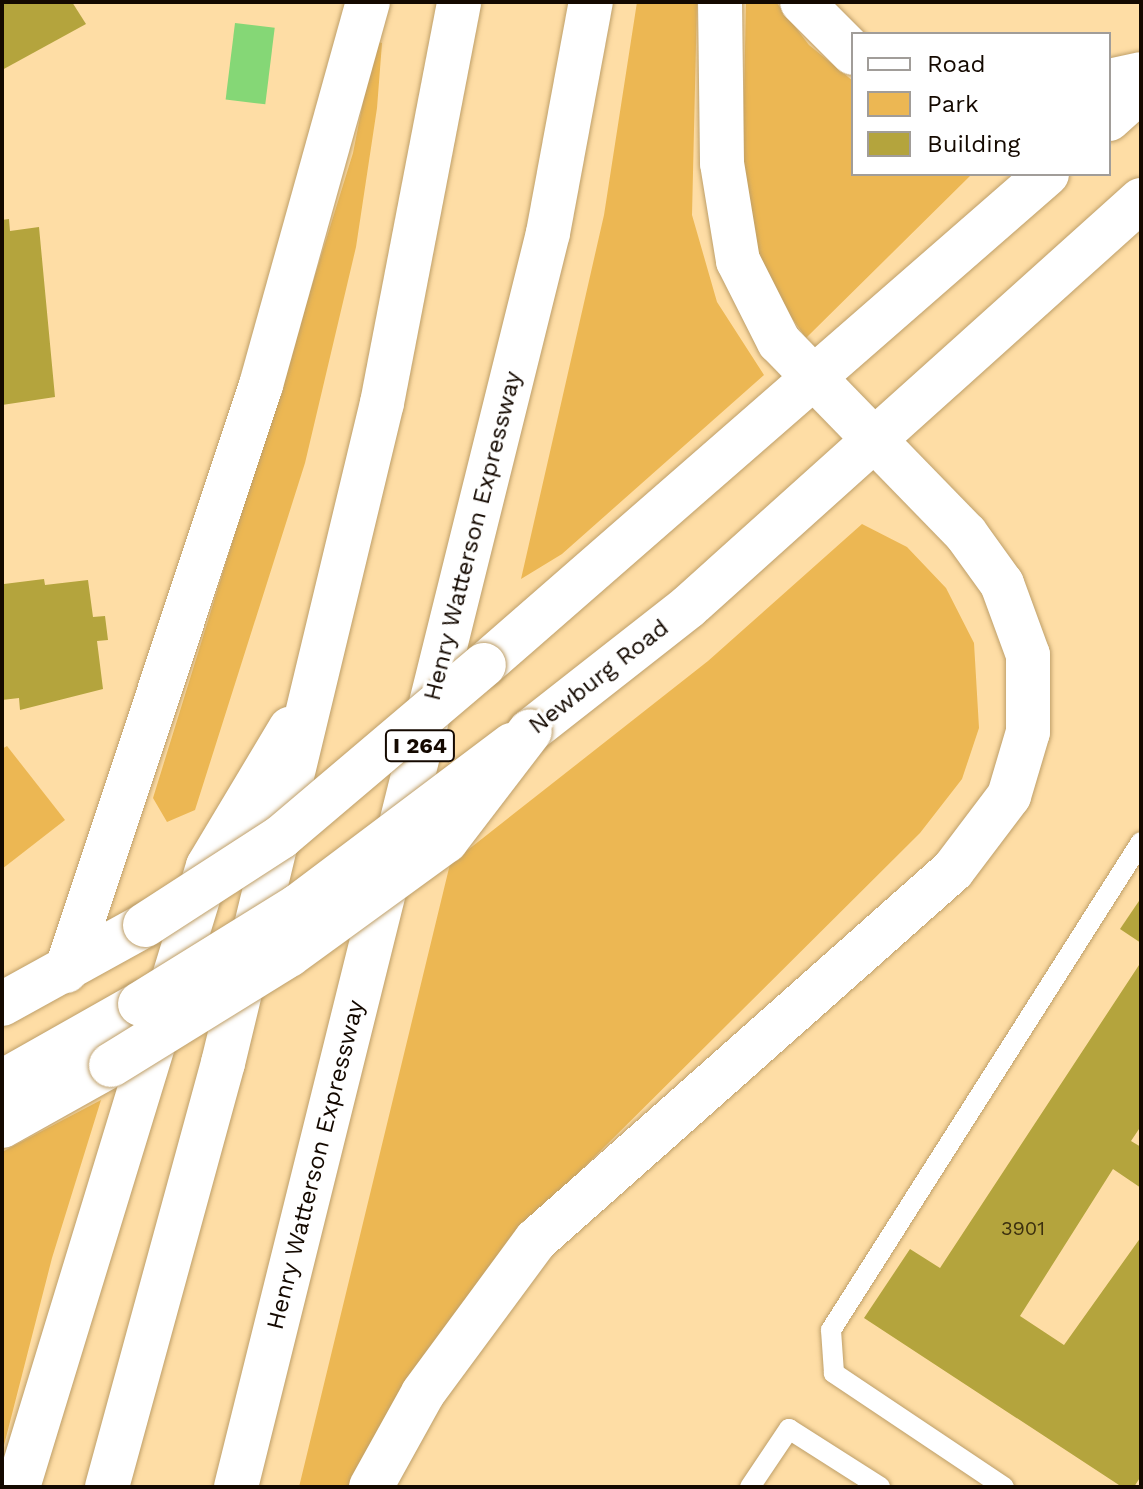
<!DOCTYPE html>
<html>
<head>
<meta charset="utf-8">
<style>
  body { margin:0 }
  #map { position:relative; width:1143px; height:1489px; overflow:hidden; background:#fedda5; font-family:"Work Sans",sans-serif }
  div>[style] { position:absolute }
  .green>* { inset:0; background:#ecb753 }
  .water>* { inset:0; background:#85d776; transform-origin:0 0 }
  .building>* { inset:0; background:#b4a43d }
  .roads { filter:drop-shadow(0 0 2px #be9f69) drop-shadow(0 0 2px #be9f69) }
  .lane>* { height:20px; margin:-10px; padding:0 10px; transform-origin:10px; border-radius:10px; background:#fff }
  .secondary>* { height:44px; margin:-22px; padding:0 22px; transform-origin:22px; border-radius:22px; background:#fff }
  .highway>* { height:44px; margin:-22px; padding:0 22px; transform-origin:22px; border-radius:22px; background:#fff }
  .bridges { filter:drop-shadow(0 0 2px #be9f69) drop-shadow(0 0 2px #be9f69) }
  .secondary-bridge>* { height:44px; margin:-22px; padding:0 22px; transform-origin:22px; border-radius:22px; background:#fff }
  .highway-bridge>* { height:44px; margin:-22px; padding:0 22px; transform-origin:22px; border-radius:22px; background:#fff }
  span { translate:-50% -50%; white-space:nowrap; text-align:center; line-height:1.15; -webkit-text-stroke:7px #fff; paint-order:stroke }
  .number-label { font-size:20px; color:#3c300f }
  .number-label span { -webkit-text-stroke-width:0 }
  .shield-label span { padding:2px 6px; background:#fff; border:2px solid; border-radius:6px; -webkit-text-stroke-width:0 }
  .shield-label { font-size:22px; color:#140900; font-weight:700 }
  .street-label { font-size:24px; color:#140900 }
  .frame { position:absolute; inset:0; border:4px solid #140900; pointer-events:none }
  .legend { position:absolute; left:851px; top:32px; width:260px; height:144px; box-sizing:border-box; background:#fff; border:2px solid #a19d99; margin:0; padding:10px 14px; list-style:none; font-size:24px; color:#140900 }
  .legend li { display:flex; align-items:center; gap:16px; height:40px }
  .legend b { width:40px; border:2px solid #a19d99 }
</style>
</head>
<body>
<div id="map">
  <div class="green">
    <div style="clip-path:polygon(637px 2px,697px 2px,692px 215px,717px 302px,764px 375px,562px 554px,521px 579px,604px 215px)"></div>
    <div style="clip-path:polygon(746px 2px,776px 2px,809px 45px,853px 81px,853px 174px,972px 174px,806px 338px,763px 277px,742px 195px)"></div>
    <div style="clip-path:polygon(375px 41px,382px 43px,377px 108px,356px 247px,305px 463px,195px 810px,167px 822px,153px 798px,353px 153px)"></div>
    <div style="clip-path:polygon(862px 524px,907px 547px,946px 588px,974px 643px,979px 728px,962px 779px,920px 833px,547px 1204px,352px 1487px,299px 1487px,450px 864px,708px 661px)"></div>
    <div style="clip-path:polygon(7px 746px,65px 820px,2px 869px,2px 749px)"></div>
    <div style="clip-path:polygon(101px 1100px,52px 1258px,2px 1453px,2px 1152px)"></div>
  </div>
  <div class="water">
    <div style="left:235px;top:23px;width:40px;height:77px;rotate:7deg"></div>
  </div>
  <div class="building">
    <div style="clip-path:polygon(2px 2px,72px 2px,86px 24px,2px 70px)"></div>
    <div style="clip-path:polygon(9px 219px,10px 231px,39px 227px,55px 397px,2px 405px,2px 220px)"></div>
    <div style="clip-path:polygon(44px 579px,45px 585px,88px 580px,93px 617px,105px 616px,108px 640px,97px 641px,103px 689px,20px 710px,19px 698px,2px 700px,2px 590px,4px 584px)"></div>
    <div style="clip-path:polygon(1141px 898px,1141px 943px,1120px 929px)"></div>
    <div style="clip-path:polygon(1141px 962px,1141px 1126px,1131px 1141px,1141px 1147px,1141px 1188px,1113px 1169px,1020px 1316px,1064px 1345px,1141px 1237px,1141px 1476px,1134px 1487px,1122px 1487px,864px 1318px,910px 1249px,940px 1268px)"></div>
  </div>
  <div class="roads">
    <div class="lane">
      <div style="left:750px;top:1487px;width:70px;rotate:-56.1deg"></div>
      <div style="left:789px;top:1429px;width:108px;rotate:32.5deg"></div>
      <div style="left:1004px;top:1487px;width:205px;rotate:-146.2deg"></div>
      <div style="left:834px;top:1373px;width:43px;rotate:-94deg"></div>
      <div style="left:831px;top:1330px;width:578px;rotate:-57.57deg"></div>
    </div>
    <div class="secondary">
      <div style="left:1109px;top:119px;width:43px;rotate:-42.2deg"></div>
      <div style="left:484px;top:665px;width:747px;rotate:-41.09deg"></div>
      <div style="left:530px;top:731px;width:201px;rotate:-38.1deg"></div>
      <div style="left:688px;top:607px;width:609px;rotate:-41.94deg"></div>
      <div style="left:2px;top:1004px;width:163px;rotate:-28.9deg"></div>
      <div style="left:2px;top:1082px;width:159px;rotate:-29.5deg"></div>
    </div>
    <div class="highway">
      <div style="left:802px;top:2px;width:72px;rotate:45deg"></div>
      <div style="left:1109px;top:81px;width:33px;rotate:-12deg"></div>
      <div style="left:66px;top:971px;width:618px;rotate:-71.59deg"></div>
      <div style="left:261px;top:385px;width:398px;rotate:-74.4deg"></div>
      <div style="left:2px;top:1126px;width:125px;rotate:-29.2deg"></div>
      <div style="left:18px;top:1487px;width:649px;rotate:-72.99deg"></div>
      <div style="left:208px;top:866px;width:160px;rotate:-59.1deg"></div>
      <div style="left:107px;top:1487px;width:440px;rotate:-74.7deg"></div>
      <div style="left:223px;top:1063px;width:679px;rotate:-76.46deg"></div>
      <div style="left:382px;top:403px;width:408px;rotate:-79.1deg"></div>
      <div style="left:236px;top:1487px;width:1292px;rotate:-76.03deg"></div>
      <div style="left:548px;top:233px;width:235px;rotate:-79.5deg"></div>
      <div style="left:371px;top:1487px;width:107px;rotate:-61deg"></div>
      <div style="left:423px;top:1393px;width:190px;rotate:-53.6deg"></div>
      <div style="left:536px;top:1240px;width:557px;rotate:-41.58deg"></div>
      <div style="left:953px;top:870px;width:93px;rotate:-52.9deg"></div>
      <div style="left:1009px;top:796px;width:67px;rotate:-73.5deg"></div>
      <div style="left:1028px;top:732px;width:77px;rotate:-90deg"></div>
      <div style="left:1028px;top:655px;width:76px;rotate:-110.1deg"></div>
      <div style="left:1002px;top:584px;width:62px;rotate:-125.8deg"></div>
      <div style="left:966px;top:534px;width:268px;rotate:-134.2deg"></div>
      <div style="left:779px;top:342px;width:91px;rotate:-116.8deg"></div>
      <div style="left:738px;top:261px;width:99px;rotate:-99.3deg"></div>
      <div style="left:722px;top:163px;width:161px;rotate:-90.7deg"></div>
    </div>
  </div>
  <div class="bridges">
    <div class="secondary-bridge">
      <div style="left:145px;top:925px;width:162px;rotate:-32.9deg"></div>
      <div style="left:281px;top:837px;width:266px;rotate:-40.3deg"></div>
      <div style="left:140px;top:1004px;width:186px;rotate:-31.8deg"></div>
      <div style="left:298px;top:906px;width:268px;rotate:-37deg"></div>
    </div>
    <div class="highway-bridge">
      <div style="left:111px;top:1065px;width:209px;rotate:-31.7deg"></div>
      <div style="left:289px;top:955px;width:194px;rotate:-36deg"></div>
      <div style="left:446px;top:841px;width:138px;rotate:-52.6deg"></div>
    </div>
  </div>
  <div class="number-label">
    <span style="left:1023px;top:1228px">3901</span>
  </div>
  <div class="shield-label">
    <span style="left:420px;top:746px">I 264</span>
  </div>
  <div class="street-label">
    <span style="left:473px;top:536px;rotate:-76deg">Henry Watterson Expressway</span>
    <span style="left:599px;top:677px;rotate:-38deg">Newburg Road</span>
    <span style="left:316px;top:1165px;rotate:-76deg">Henry Watterson Expressway</span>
  </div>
  <div class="frame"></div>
  <ul class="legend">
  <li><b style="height:10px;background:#fff"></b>Road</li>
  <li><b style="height:22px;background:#ecb753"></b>Park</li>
  <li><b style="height:22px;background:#b4a43d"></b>Building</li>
  </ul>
</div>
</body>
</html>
